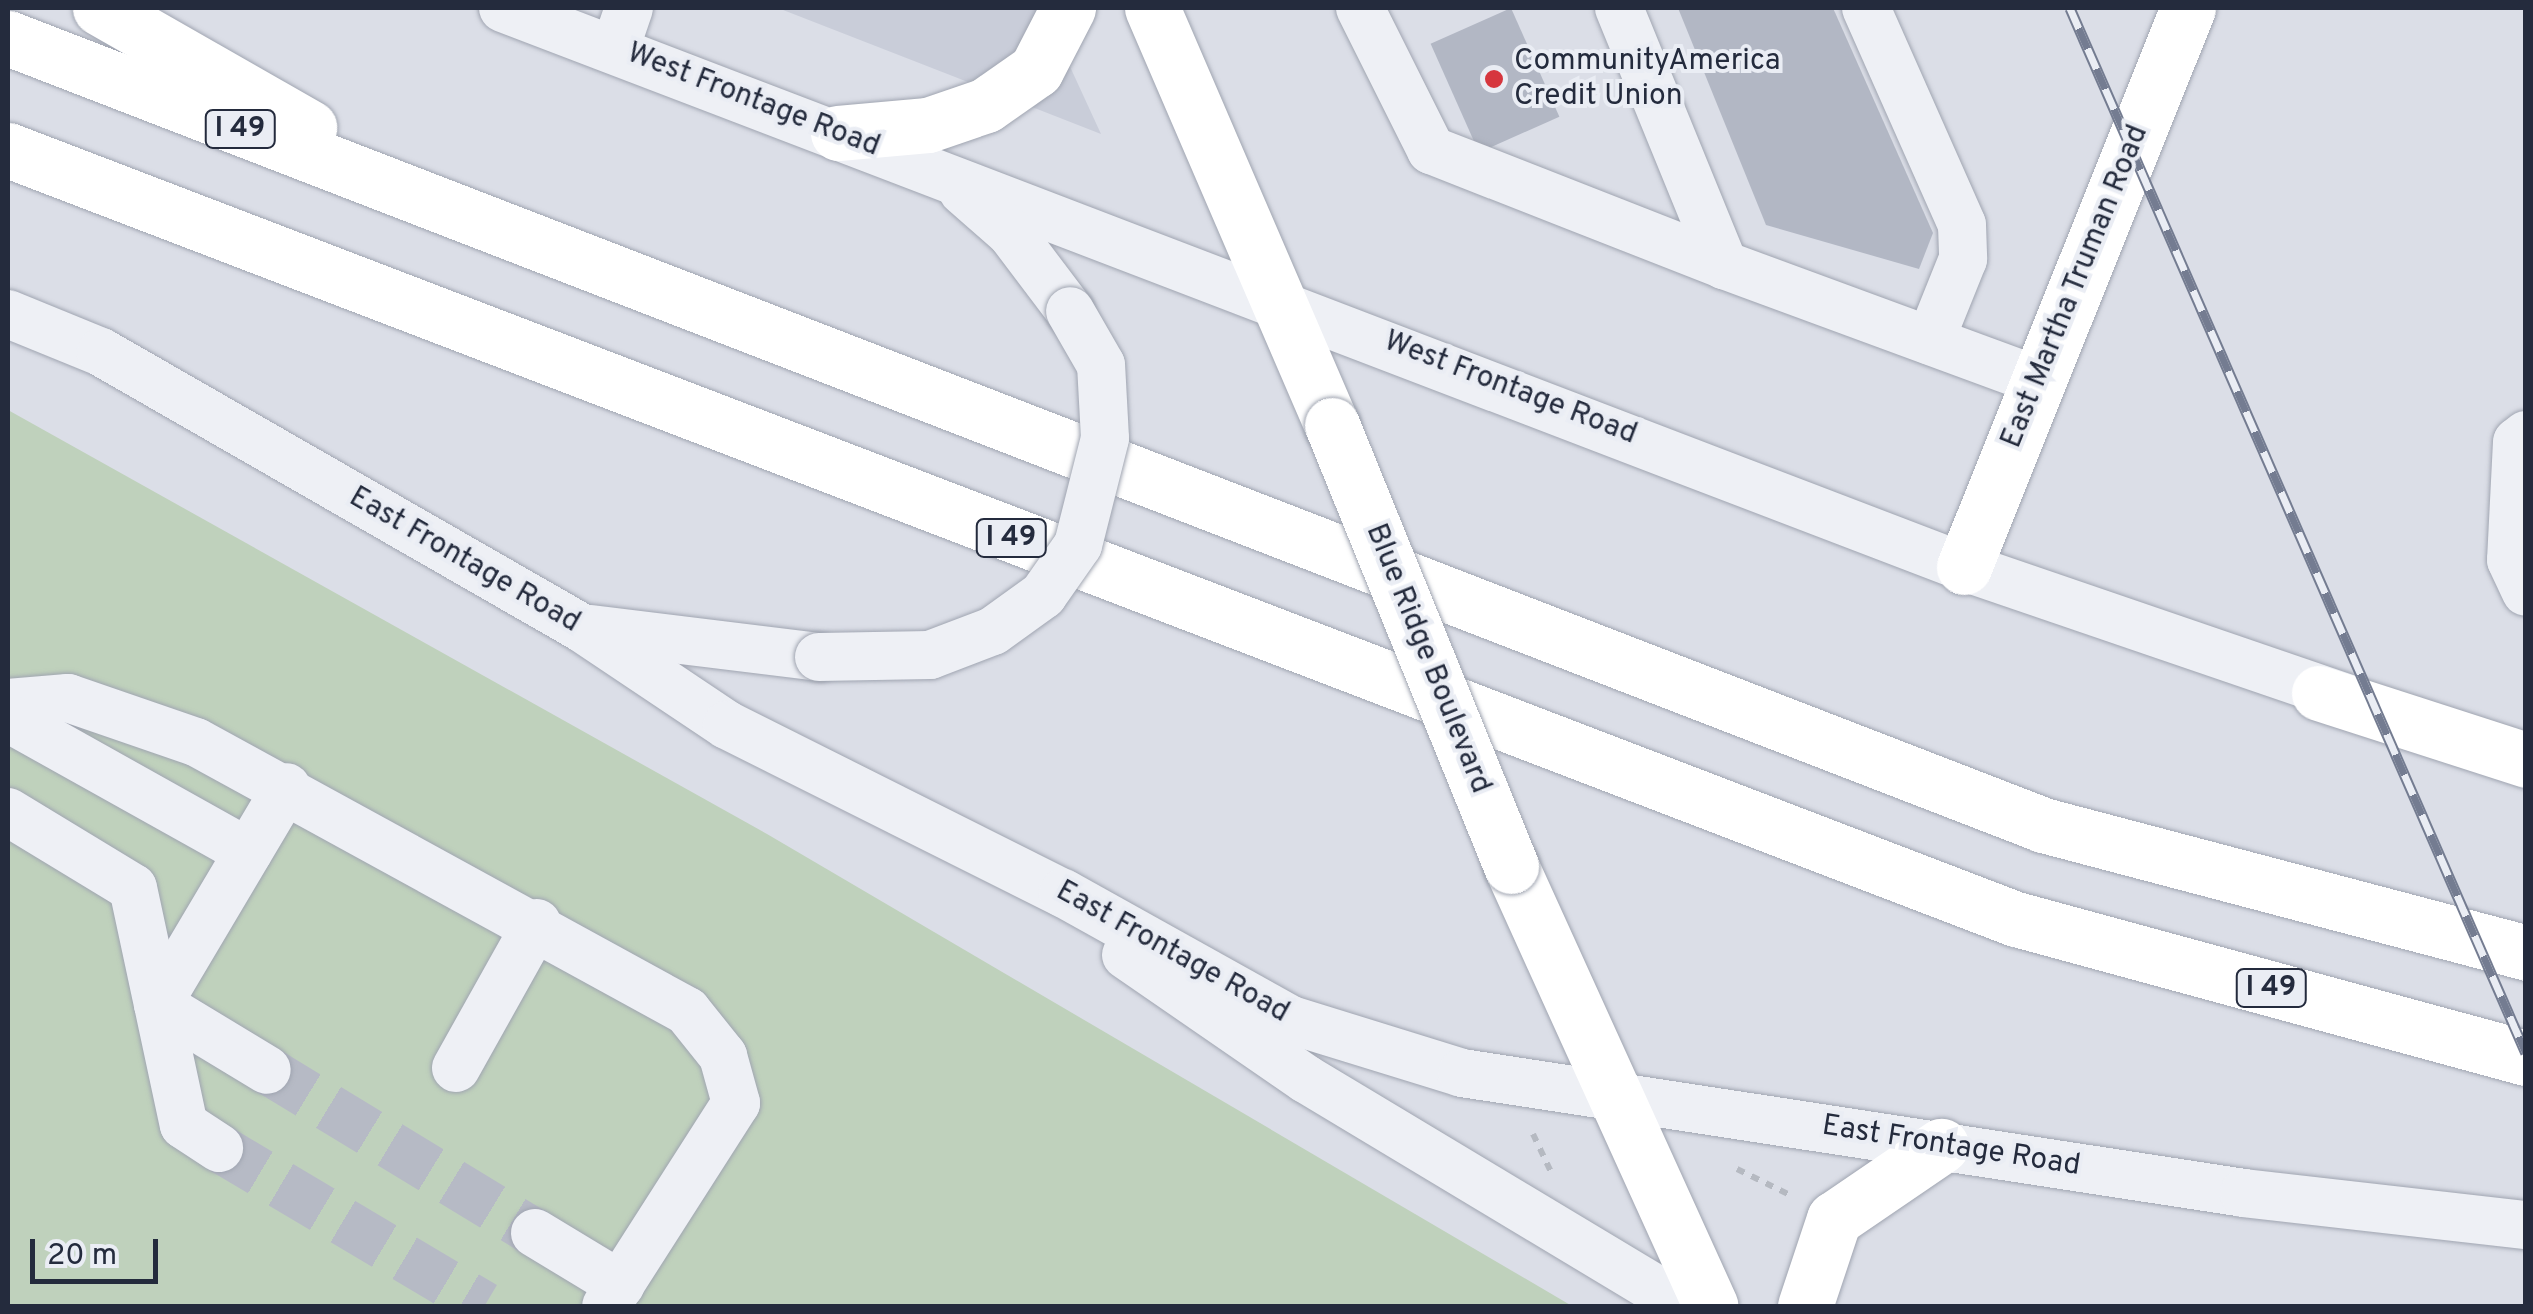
<!DOCTYPE html>
<html>
<head>
<meta charset="utf-8">
<style>
  body { margin:0 }
  #map { position:relative; width:2533px; height:1314px; overflow:hidden; background:#dbdee7; font-family:Overpass,sans-serif }
  div>[style] { position:absolute }
  .built>* { inset:0; background:#c9cdd9 }
  .green>* { inset:0; background:#bfd1bc }
  .building>* { inset:0; background:#b2b7c4; transform-origin:0 0 }
  .minor-tunnel>* { height:48px; margin-top:-24px; transform-origin:0; background:repeating-linear-gradient(90deg,#b6bac5 0 48px,transparent 0 72px) }
  .path>* { height:6px; margin-top:-3px; transform-origin:0; background:repeating-linear-gradient(90deg,#b5b9c1 0 8px,transparent 0 16px) }
  .roads { filter:drop-shadow(0 0 2px #a0a5b1) drop-shadow(0 0 2px #a0a5b1) }
  .minor>* { height:48px; margin:-24px; padding:0 24px; transform-origin:24px; border-radius:24px; background:#eef0f5 }
  .major>* { height:55px; margin:-27.5px; padding:0 27.5px; transform-origin:27.5px; border-radius:27.5px; background:#fff }
  .highway>* { height:55px; margin:-27.5px; padding:0 27.5px; transform-origin:27.5px; border-radius:27.5px; background:#fff }
  .rail>* { height:11px; margin-top:-5.5px; transform-origin:0; background:repeating-linear-gradient(90deg,#eaedf4 0 22px,#747c91 0 44px); box-sizing:border-box; border-block:2px solid #747c91 }
  .bridges { filter:drop-shadow(0 0 2px #a0a5b1) drop-shadow(0 0 2px #a0a5b1) }
  .minor-bridge>* { height:48px; margin:-24px; padding:0 24px; transform-origin:24px; border-radius:24px; background:#eef0f5 }
  .major-bridge>* { height:55px; margin:-27.5px; padding:0 27.5px; transform-origin:27.5px; border-radius:27.5px; background:#fff }
  .dots>* { width:28px; height:28px; translate:-50% -50%; box-sizing:border-box; border:5px solid #eaedf4; border-radius:50% }
  span { translate:-50% -50%; white-space:nowrap; text-align:center; line-height:1.15; -webkit-text-stroke:8px #eaedf4; paint-order:stroke }
  .shield-label span { padding:2px 8px; background:#eaedf4; border:2px solid; border-radius:8px; -webkit-text-stroke-width:0 }
  .shield-label { font-size:28px; color:#242b3d; font-weight:700 }
  .poi-label { font-size:30px; color:#242b3d }
  .left { translate:0 -50%; text-align:left }
  .street-label { font-size:30px; color:#242b3d }
  .frame { position:absolute; inset:0; border:10px solid #242b3d; pointer-events:none }
  .scale { position:absolute; left:30px; top:1239px; width:128px; height:45px; box-sizing:border-box; border:5px solid #242b3d; border-top:0; padding-left:12px; font-size:30px; line-height:35px; white-space:nowrap; color:#242b3d; -webkit-text-stroke:8px #eaedf4; paint-order:stroke }
</style>
</head>
<body>
<div id="map">
  <div class="built">
    <div style="clip-path:polygon(778px 8px,1043px 8px,1101px 134px)"></div>
  </div>
  <div class="green">
    <div style="clip-path:polygon(8px 410px,767px 834px,1572px 1306px,8px 1306px)"></div>
  </div>
  <div class="building">
    <div style="left:1511px;top:8px;width:119px;height:88px;rotate:66deg"></div>
    <div style="clip-path:polygon(1678px 8px,1833px 8px,1933px 233px,1919px 269px,1766px 225px)"></div>
  </div>
  <div class="minor-tunnel">
    <div style="left:267px;top:1070px;width:314px;rotate:31.3deg"></div>
    <div style="left:219px;top:1148px;width:309px;rotate:30.7deg"></div>
  </div>
  <div class="path">
    <div style="left:1533px;top:1134px;width:44px;rotate:64.6deg"></div>
    <div style="left:1737px;top:1169px;width:61px;rotate:26.1deg"></div>
  </div>
  <div class="roads">
    <div class="minor">
      <div style="left:503px;top:8px;width:1564px;rotate:20.94deg"></div>
      <div style="left:1964px;top:567px;width:414px;rotate:18.9deg"></div>
      <div style="left:1360px;top:8px;width:159px;rotate:63.4deg"></div>
      <div style="left:1431px;top:150px;width:315px;rotate:21.4deg"></div>
      <div style="left:1619px;top:8px;width:278px;rotate:67.8deg"></div>
      <div style="left:1724px;top:265px;width:336px;rotate:20.2deg"></div>
      <div style="left:1866px;top:8px;width:237px;rotate:66.1deg"></div>
      <div style="left:1962px;top:225px;width:34px;rotate:88deg"></div>
      <div style="left:1963px;top:259px;width:88px;rotate:111.9deg"></div>
      <div style="left:615px;top:49px;width:43px;rotate:-71.1deg"></div>
      <div style="left:963px;top:191px;width:64px;rotate:41.2deg"></div>
      <div style="left:1011px;top:233px;width:98px;rotate:52.9deg"></div>
      <div style="left:8px;top:314px;width:100px;rotate:22.2deg"></div>
      <div style="left:101px;top:352px;width:555px;rotate:29.85deg"></div>
      <div style="left:582px;top:628px;width:174px;rotate:33.8deg"></div>
      <div style="left:727px;top:725px;width:376px;rotate:26.6deg"></div>
      <div style="left:1063px;top:893px;width:261px;rotate:29.1deg"></div>
      <div style="left:1291px;top:1020px;width:179px;rotate:17.2deg"></div>
      <div style="left:1462px;top:1073px;width:791px;rotate:8.72deg"></div>
      <div style="left:2244px;top:1193px;width:284px;rotate:6.5deg"></div>
      <div style="left:2526px;top:435px;width:11px;rotate:142deg"></div>
      <div style="left:2517px;top:442px;width:118px;rotate:92.9deg"></div>
      <div style="left:2511px;top:560px;width:35px;rotate:65deg"></div>
      <div style="left:591px;top:629px;width:230px;rotate:7deg"></div>
      <div style="left:8px;top:703px;width:60px;rotate:-4.8deg"></div>
      <div style="left:68px;top:698px;width:135px;rotate:19deg"></div>
      <div style="left:196px;top:742px;width:560px;rotate:28.72deg"></div>
      <div style="left:687px;top:1011px;width:58px;rotate:51.3deg"></div>
      <div style="left:723px;top:1056px;width:49px;rotate:74.5deg"></div>
      <div style="left:736px;top:1103px;width:241px;rotate:122.6deg"></div>
      <div style="left:8px;top:718px;width:275px;rotate:29.2deg"></div>
      <div style="left:8px;top:812px;width:146px;rotate:31.3deg"></div>
      <div style="left:133px;top:888px;width:242px;rotate:77.9deg"></div>
      <div style="left:184px;top:1125px;width:42px;rotate:33.3deg"></div>
      <div style="left:1126px;top:955px;width:219px;rotate:34.6deg"></div>
      <div style="left:1306px;top:1079px;width:441px;rotate:31deg"></div>
      <div style="left:158px;top:1004px;width:252px;rotate:-59.3deg"></div>
      <div style="left:158px;top:1004px;width:127px;rotate:31.2deg"></div>
      <div style="left:456px;top:1068px;width:166px;rotate:-60.8deg"></div>
      <div style="left:535px;top:1233px;width:100px;rotate:31.2deg"></div>
    </div>
    <div class="major">
      <div style="left:1152px;top:8px;width:454px;rotate:66.7deg"></div>
      <div style="left:838px;top:133px;width:90px;rotate:-5.1deg"></div>
      <div style="left:928px;top:125px;width:61px;rotate:-19deg"></div>
      <div style="left:986px;top:105px;width:61px;rotate:-35deg"></div>
      <div style="left:1036px;top:70px;width:70px;rotate:-62.7deg"></div>
      <div style="left:1964px;top:567px;width:602px;rotate:-68.16deg"></div>
      <div style="left:1511px;top:866px;width:483px;rotate:65.6deg"></div>
      <div style="left:1805px;top:1306px;width:92px;rotate:-71.6deg"></div>
      <div style="left:1834px;top:1219px;width:130px;rotate:-34.3deg"></div>
    </div>
    <div class="highway">
      <div style="left:100px;top:8px;width:241px;rotate:29.7deg"></div>
      <div style="left:8px;top:38px;width:2182px;rotate:21.14deg"></div>
      <div style="left:2043px;top:825px;width:500px;rotate:14.8deg"></div>
      <div style="left:8px;top:150px;width:2150px;rotate:20.96deg"></div>
      <div style="left:2016px;top:919px;width:529px;rotate:15.25deg"></div>
      <div style="left:2319px;top:693px;width:218px;rotate:17.9deg"></div>
    </div>
  </div>
  <div class="rail">
    <div style="left:2070px;top:8px;width:1140px;rotate:66.43deg"></div>
  </div>
  <div class="bridges">
    <div class="minor-bridge">
      <div style="left:819px;top:657px;width:111px;rotate:-1deg"></div>
      <div style="left:930px;top:655px;width:67px;rotate:-20.9deg"></div>
      <div style="left:993px;top:631px;width:62px;rotate:-35.8deg"></div>
      <div style="left:1043px;top:595px;width:61px;rotate:-55deg"></div>
      <div style="left:1078px;top:545px;width:110px;rotate:-75.8deg"></div>
      <div style="left:1105px;top:438px;width:73px;rotate:-93.1deg"></div>
      <div style="left:1101px;top:365px;width:62px;rotate:-119.9deg"></div>
    </div>
    <div class="major-bridge">
      <div style="left:1332px;top:425px;width:476px;rotate:67.9deg"></div>
    </div>
  </div>
  <div class="dots">
    <div style="left:1494px;top:79px;background:#d6363e"></div>
  </div>
  <div class="shield-label">
    <span style="left:240px;top:129px">I 49</span>
    <span style="left:1011px;top:538px">I 49</span>
    <span style="left:2271px;top:988px">I 49</span>
  </div>
  <div class="poi-label">
    <span class="left" style="left:1514px;top:79px">CommunityAmerica<br>Credit Union</span>
  </div>
  <div class="street-label">
    <span style="left:753px;top:101px;rotate:21deg">West Frontage Road</span>
    <span style="left:2076px;top:287px;rotate:-68deg">East Martha Truman Road</span>
    <span style="left:1510px;top:389px;rotate:21deg">West Frontage Road</span>
    <span style="left:464px;top:561px;rotate:30deg">East Frontage Road</span>
    <span style="left:1427px;top:659px;rotate:68deg">Blue Ridge Boulevard</span>
    <span style="left:1172px;top:953px;rotate:29deg">East Frontage Road</span>
    <span style="left:1951px;top:1147px;rotate:9deg">East Frontage Road</span>
  </div>
  <div class="frame"></div>
  <div class="scale">20 m</div>
</div>
</body>
</html>
